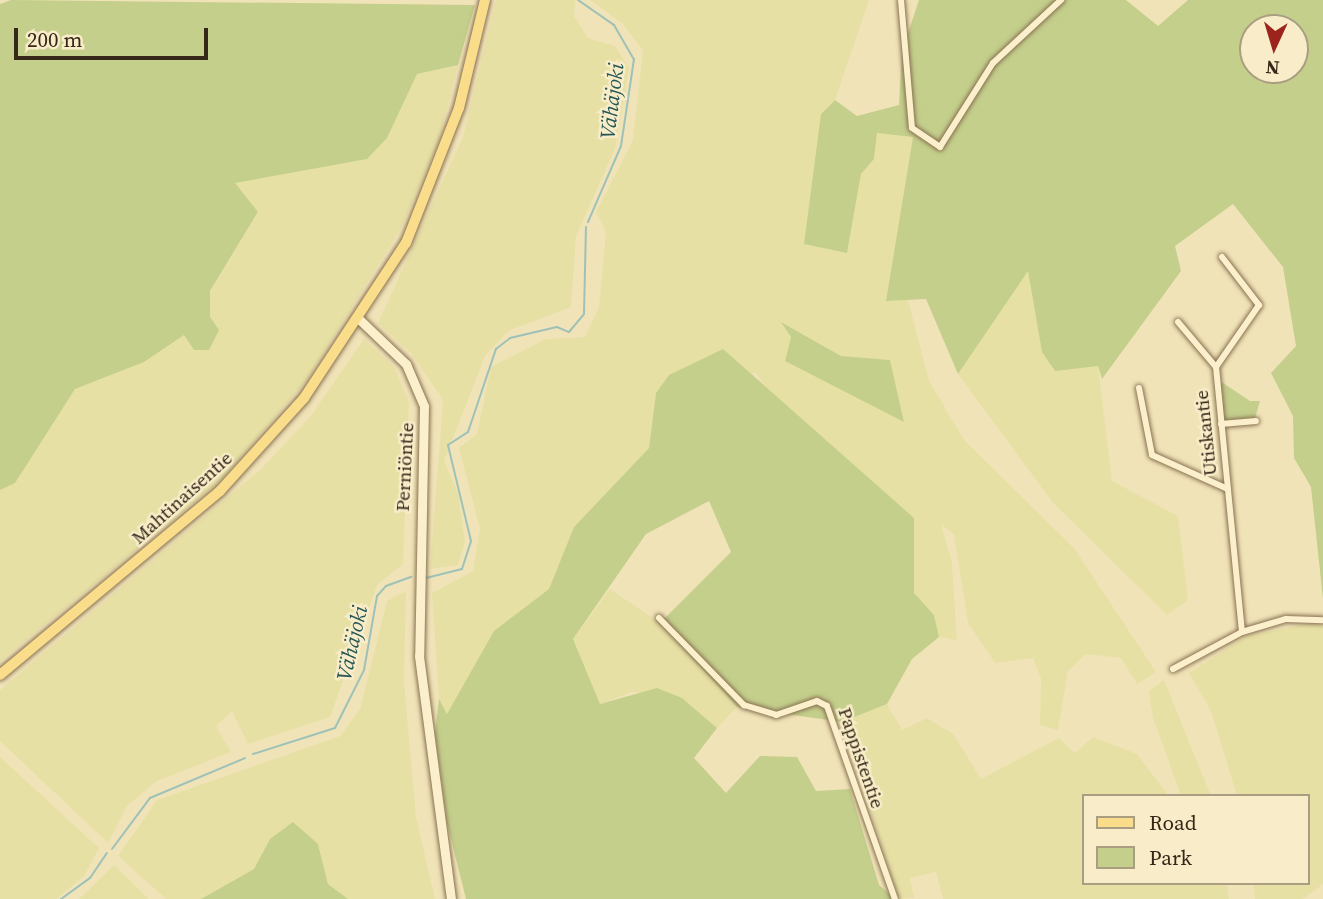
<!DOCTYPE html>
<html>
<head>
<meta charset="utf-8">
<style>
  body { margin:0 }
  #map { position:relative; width:1323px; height:899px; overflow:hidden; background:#f1e3b8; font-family:"Source Serif 4",serif }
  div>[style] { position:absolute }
  .farmland>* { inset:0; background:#e7e0a5 }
  .green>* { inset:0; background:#c4cf8c }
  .stream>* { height:2px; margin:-1px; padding:0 1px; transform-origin:1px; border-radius:1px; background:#9ec1b8 }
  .roads { filter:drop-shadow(0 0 2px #887252) drop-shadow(0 0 2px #887252) }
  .minor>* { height:6px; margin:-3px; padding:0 3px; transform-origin:3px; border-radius:3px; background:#fcf0cc }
  .secondary>* { height:9px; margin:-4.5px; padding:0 4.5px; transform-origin:4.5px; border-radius:4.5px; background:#fcf0cc }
  .primary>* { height:10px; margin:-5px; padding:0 5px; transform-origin:5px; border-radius:5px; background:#fadd8b }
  span { translate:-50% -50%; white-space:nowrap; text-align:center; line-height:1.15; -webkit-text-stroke:5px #f8edc8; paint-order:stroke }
  .street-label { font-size:19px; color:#362819 }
  .water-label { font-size:21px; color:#265757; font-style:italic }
  .legend { position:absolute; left:1082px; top:794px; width:228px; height:91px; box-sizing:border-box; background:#f8edc8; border:2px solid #aa9e82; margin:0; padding:9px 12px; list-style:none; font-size:21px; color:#362819 }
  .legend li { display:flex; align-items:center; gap:14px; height:35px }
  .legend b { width:35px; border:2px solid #aa9e82 }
  .north { position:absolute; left:1239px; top:14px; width:70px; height:70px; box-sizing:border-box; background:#f8edc8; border:2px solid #aa9e82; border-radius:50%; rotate:184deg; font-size:19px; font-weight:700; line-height:28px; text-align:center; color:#362819 }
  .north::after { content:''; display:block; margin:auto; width:24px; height:32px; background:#9c241d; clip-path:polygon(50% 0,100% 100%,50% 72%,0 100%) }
  .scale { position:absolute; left:14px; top:28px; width:194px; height:32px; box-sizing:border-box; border:4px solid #362819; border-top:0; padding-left:9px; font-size:21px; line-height:24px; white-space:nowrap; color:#362819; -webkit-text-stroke:5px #f8edc8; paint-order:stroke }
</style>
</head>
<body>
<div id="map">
  <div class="farmland">
    <div style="clip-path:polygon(496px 0,575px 0,574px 16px,588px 38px,615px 46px,629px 68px,615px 149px,576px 236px,571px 307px,508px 331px,485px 356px,444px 461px,458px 493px,465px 542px,458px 565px,430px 569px,443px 400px,411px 353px,378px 323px,463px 137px)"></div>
    <div style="clip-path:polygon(evenodd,590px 0,869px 0,835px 100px,821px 114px,847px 253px,861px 174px,874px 159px,877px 133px,913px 137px,886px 301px,908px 300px,929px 381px,964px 440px,1074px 548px,1156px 672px,1137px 684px,1121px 658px,1086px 654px,1068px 671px,1058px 730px,1040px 725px,1041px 679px,1033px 658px,995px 663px,968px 623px,954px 535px,941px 524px,952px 563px,957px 640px,939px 637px,934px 615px,914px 593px,914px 518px,770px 394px,756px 373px,656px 393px,649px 448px,574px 527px,549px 589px,494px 632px,447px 715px,439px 699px,432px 593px,473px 571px,480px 529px,459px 448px,477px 434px,491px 367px,546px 339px,585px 337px,599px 307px,606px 232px,596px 212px,633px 140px,643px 51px,623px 24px,590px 0,782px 322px,841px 356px,890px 360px,904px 421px,785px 361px,791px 337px,782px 322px)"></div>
    <div style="clip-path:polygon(458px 65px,439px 141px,401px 228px,306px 381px,219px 482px,0 661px,0 490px,15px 482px,75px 389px,144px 362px,209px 317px,210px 292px,258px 213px,234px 183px,387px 138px,417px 74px)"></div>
    <div style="clip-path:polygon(1028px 270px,1042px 352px,1055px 370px,1098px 366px,1112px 481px,1178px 516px,1188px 600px,1167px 615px,1053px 503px,958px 374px)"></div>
    <div style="clip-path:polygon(364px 339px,394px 367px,409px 402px,403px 564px,377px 585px,330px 717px,248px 744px,232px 711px,216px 726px,231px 752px,157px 781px,127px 806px,108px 843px,0 741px,0 690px,261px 469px,310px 417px)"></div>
    <div style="clip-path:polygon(610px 589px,660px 623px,737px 707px,717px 728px,682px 698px,632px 692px,600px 704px,573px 639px)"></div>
    <div style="clip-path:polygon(406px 591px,404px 682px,416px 817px,435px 899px,348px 899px,328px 884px,318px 844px,270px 839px,254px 869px,201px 899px,166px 899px,118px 856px,157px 800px,340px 736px,360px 709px,387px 601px)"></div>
    <div style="clip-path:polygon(1311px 623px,1323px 626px,1323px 884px,1303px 899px,1255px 899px,1253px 883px,1307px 883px,1307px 796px,1237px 796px,1211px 711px,1189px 673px,1247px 636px)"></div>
    <div style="clip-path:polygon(1164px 680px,1211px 796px,1181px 796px,1153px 718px,1149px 691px)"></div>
    <div style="clip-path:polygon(887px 704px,902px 730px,927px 718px,953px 734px,981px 779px,1059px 738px,1075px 753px,1093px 737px,1137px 754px,1169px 796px,1083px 796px,1083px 883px,1227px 883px,1229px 899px,943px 899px,936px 872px,910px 878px,914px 898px,899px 899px,842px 722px)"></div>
    <div style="clip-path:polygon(0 757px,99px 848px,84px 876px,57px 899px,0 899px)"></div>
    <div style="clip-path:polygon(114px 865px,149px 899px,79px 899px)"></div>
  </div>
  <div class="green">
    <div style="clip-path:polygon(11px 0,475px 5px,458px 65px,417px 74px,387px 138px,367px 159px,235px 183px,258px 212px,210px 291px,210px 317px,219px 330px,209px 350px,194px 350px,184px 335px,144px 362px,75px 389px,15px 483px,0 490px,0 4px)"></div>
    <div style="clip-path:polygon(evenodd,919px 0,1126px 0,1158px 26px,1188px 0,1323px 0,1323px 599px,1311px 487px,1294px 458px,1293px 416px,1271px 373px,1296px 346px,1283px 267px,1233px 204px,1175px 246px,1181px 271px,1102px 379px,1098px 366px,1055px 371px,1042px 352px,1028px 271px,958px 374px,926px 299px,886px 301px,913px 137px,877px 133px,874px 159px,861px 174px,847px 253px,804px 244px,821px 114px,835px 100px,857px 116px,899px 105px,902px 51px,919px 0,1253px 28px,1295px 28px,1295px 70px,1253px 70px,1253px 28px)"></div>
    <div style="clip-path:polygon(781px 322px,841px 356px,890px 360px,904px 422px,785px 361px,791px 337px)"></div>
    <div style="clip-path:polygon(723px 349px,914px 518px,914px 593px,934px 615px,939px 637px,912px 659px,887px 704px,842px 722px,737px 707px,660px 623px,731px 552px,709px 501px,646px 534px,573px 639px,600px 704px,657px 688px,682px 698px,717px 728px,694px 758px,726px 793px,760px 756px,797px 757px,816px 791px,850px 789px,879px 885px,895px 899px,466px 899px,447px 823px,435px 733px,439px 699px,447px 714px,494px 631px,549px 589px,574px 527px,649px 448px,656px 393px,669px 375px)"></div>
    <div style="clip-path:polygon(1220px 381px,1250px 401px,1260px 401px,1255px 418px,1223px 420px)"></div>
    <div style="clip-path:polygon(293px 822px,318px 844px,328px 884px,348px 899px,201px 899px,254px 869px,270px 839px)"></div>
  </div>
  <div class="stream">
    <div style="left:578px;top:0;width:44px;rotate:34.8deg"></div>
    <div style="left:614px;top:25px;width:39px;rotate:60deg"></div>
    <div style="left:634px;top:59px;width:88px;rotate:98.5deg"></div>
    <div style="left:621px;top:146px;width:83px;rotate:113.5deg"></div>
    <div style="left:426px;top:578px;width:37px;rotate:-14deg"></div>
    <div style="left:462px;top:569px;width:29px;rotate:-72deg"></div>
    <div style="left:471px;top:541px;width:99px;rotate:-103.5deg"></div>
    <div style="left:448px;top:445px;width:24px;rotate:-33deg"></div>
    <div style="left:468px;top:432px;width:88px;rotate:-71.4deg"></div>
    <div style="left:496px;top:349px;width:18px;rotate:-38deg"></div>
    <div style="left:510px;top:338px;width:48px;rotate:-13.2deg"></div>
    <div style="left:557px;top:327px;width:13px;rotate:23deg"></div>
    <div style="left:569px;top:332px;width:23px;rotate:-50deg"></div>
    <div style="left:584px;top:314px;width:87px;rotate:-88.7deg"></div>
    <div style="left:253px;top:754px;width:86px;rotate:-17.6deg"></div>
    <div style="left:335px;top:728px;width:65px;rotate:-63.4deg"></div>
    <div style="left:364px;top:670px;width:75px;rotate:-80deg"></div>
    <div style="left:377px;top:596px;width:13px;rotate:-48deg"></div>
    <div style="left:386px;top:586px;width:27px;rotate:-20deg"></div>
    <div style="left:112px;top:849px;width:64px;rotate:-53.3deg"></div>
    <div style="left:150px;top:798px;width:103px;rotate:-22.8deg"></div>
    <div style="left:61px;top:899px;width:36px;rotate:-36deg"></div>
    <div style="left:90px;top:878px;width:30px;rotate:-56deg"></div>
  </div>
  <div class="roads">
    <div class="minor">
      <div style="left:901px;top:0;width:128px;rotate:85.1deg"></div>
      <div style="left:912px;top:128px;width:34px;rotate:34deg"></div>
      <div style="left:940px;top:147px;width:99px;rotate:-57.8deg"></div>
      <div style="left:993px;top:63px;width:93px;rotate:-42.8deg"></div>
      <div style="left:1222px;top:257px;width:61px;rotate:52.4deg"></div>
      <div style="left:1259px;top:305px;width:75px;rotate:124.7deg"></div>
      <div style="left:1216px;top:367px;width:266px;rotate:84.4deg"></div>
      <div style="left:1178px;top:322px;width:59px;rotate:49.8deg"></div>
      <div style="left:1139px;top:388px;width:68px;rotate:79deg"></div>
      <div style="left:1152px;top:455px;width:83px;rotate:24.1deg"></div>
      <div style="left:1221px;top:424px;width:35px;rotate:-5deg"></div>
      <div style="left:659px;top:618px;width:122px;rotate:45.7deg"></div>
      <div style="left:744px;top:705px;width:34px;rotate:17deg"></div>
      <div style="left:776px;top:715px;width:43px;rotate:-18.9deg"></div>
      <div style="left:817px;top:701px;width:11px;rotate:27deg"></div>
      <div style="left:827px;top:706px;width:205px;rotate:70.6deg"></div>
      <div style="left:1173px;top:669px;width:78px;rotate:-28.2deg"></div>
      <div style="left:1242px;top:632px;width:46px;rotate:-16.5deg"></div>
      <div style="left:1286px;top:619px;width:37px;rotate:2deg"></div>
    </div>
    <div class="secondary">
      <div style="left:360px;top:320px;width:64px;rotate:43.7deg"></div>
      <div style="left:406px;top:364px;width:46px;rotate:66.8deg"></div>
      <div style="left:424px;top:406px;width:250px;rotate:91.1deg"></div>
      <div style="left:419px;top:656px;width:245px;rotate:82.5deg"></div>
    </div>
    <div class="primary">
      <div style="left:0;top:675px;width:287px;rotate:-39.9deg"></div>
      <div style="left:220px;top:491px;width:125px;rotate:-47.9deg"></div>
      <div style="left:304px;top:398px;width:186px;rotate:-56.7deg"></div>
      <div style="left:406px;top:243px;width:145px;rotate:-68.6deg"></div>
      <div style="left:459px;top:108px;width:111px;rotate:-76.5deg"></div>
    </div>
  </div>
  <div class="street-label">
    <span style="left:1206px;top:433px;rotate:-96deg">Utiskantie</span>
    <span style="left:405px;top:467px;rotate:-87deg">Perniöntie</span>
    <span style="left:182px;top:498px;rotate:-42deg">Mahtinaisentie</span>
    <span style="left:861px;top:758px;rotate:71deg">Pappistentie</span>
  </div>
  <div class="water-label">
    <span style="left:612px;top:101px;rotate:-83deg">Vähäjoki</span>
    <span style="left:352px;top:643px;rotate:-77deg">Vähäjoki</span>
  </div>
  <ul class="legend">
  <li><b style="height:9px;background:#fadd8b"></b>Road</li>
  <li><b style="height:19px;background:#c4cf8c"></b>Park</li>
  </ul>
  <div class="north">N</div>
  <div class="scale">200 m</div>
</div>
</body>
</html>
